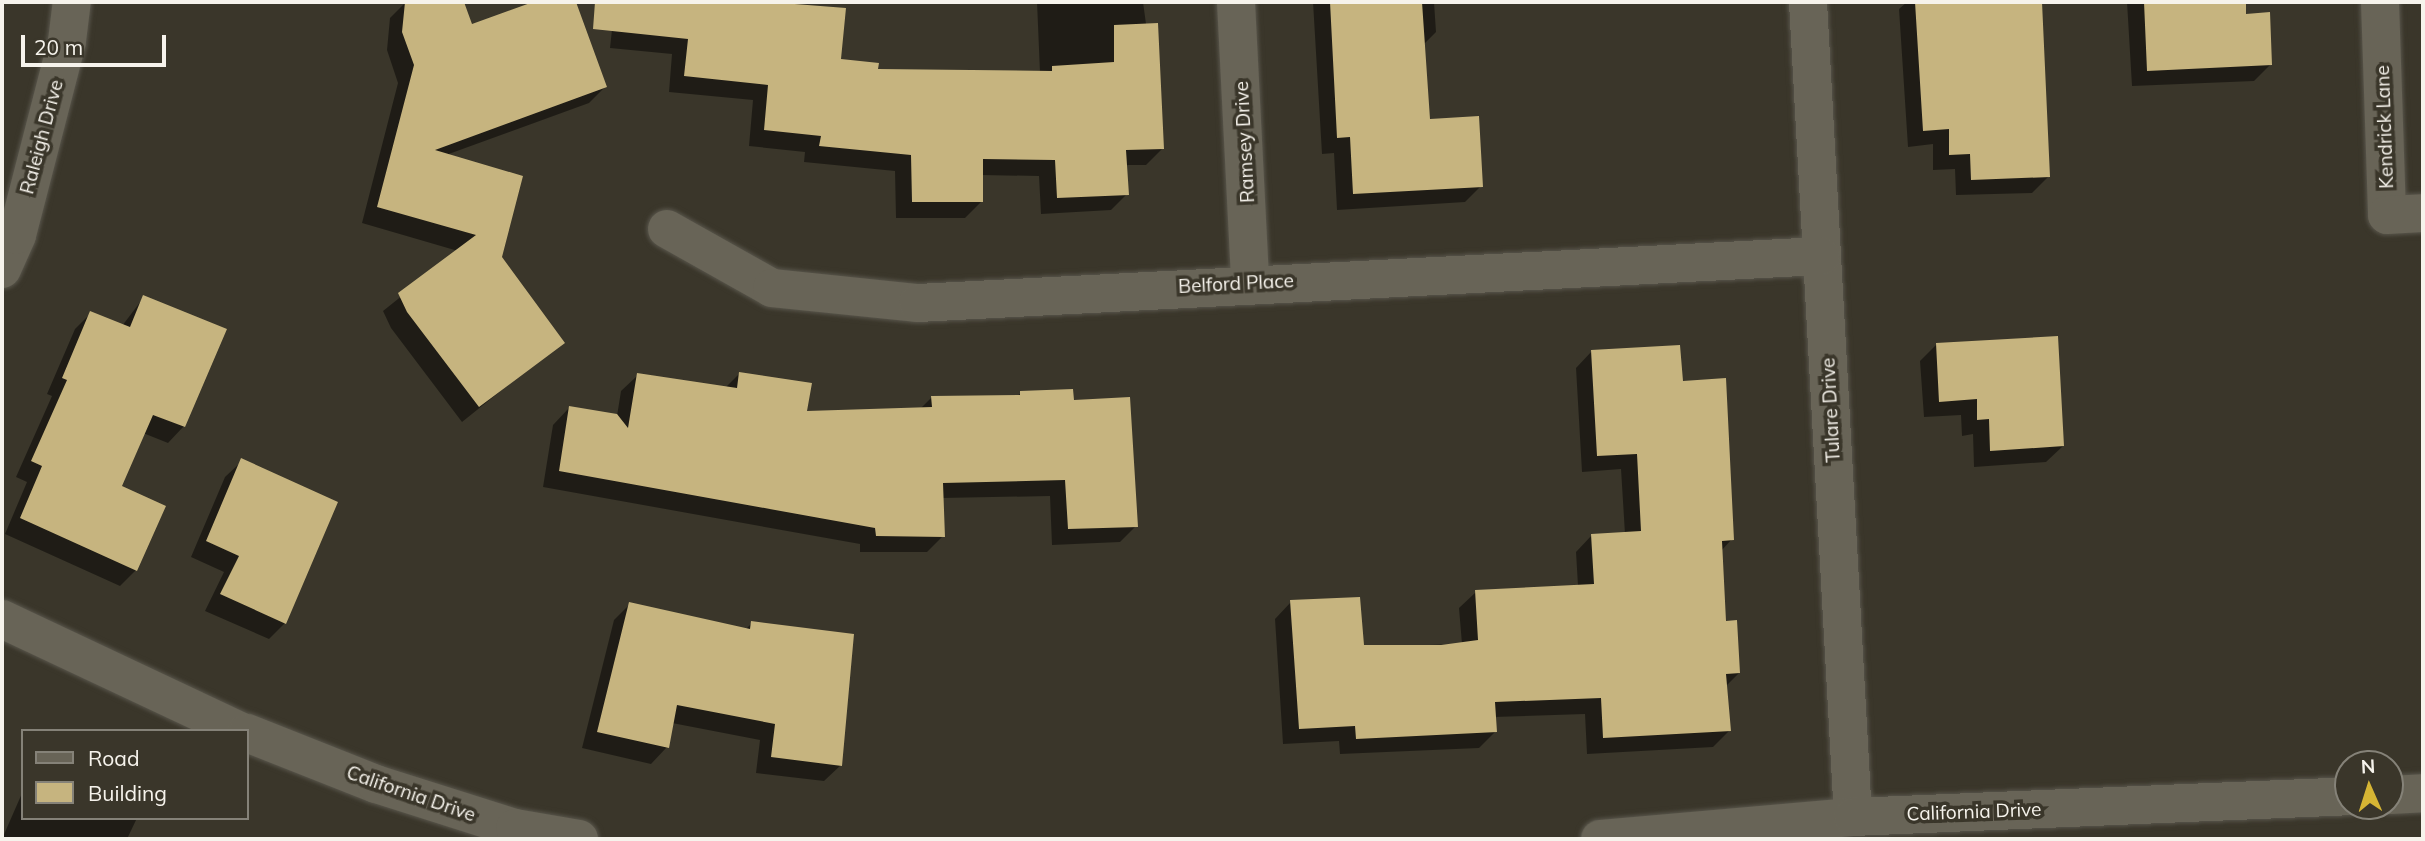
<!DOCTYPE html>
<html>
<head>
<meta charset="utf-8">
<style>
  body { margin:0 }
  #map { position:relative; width:2425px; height:841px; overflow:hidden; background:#3a362a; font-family:Mulish,sans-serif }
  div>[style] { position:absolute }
  .shadow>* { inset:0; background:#0007 }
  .building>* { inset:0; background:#c6b47f }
  .roads { filter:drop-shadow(0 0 2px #58554b) drop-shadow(0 0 2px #58554b) }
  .minor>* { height:38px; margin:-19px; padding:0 19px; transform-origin:19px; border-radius:19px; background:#686457 }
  span { translate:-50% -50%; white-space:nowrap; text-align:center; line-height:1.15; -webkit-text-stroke:7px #3a362a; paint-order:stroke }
  .street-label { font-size:19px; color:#f6f3ec }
  .frame { position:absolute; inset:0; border:4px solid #f6f3ec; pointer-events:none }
  .legend { position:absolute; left:21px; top:729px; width:228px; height:91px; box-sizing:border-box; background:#3a362a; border:2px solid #858278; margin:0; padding:9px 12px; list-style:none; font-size:21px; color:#f6f3ec }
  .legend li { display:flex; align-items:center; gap:14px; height:35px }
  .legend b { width:35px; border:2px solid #858278 }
  .north { position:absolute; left:2334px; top:750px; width:70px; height:70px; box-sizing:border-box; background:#3a362a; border:2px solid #858278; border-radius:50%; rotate:357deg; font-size:19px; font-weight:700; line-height:28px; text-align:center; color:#f6f3ec }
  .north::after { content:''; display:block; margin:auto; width:24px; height:32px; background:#d6b534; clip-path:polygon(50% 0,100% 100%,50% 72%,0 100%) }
  .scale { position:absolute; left:21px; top:35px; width:145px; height:32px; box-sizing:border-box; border:4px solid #f6f3ec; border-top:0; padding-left:9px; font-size:21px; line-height:24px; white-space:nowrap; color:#f6f3ec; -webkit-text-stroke:5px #3a362a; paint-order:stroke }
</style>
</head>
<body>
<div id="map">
  <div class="shadow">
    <div style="clip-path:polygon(406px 2px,462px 2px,471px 26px,538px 2px,574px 2px,605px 87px,589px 103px,446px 155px,500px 257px,562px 342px,462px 422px,391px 328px,383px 311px,458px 251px,362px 223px,398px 83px,387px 50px,390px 18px)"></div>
    <div style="clip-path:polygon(615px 2px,749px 2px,844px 10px,839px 61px,876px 71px,1040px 73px,1037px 2px,1143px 2px,1163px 148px,1146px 165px,1125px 165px,1127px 194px,1111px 210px,1041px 214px,1039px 176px,981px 175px,981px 202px,965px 218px,896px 218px,895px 171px,804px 162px,805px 152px,749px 146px,753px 100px,669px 92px,672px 54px,610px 48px)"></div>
    <div style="clip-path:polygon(1313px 2px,1434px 2px,1436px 32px,1423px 45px,1428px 121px,1481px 186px,1465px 202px,1337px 210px,1334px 153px,1322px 154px)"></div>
    <div style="clip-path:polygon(1907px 2px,2039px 2px,2048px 177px,2032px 193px,1956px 195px,1955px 169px,1933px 170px,1933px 144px,1908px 147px,1899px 9px)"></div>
    <div style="clip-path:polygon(2127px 2px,2244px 2px,2244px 16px,2271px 64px,2254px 81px,2132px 86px)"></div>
    <div style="clip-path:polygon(144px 297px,184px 426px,168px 443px,143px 433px,120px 487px,136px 570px,120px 586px,5px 534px,27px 482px,16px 477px,52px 396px,47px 394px,75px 329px,91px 313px,122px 326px)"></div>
    <div style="clip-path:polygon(1936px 345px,2063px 446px,2046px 462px,1974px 467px,1973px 434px,1962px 436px,1961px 415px,1924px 417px,1920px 361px)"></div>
    <div style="clip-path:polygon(1592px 351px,1681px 383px,1732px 539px,1721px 551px,1724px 622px,1739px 673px,1726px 686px,1729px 731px,1713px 747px,1587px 754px,1585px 714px,1494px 717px,1495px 732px,1479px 748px,1340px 754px,1339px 741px,1283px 744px,1275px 619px,1291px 602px,1362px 647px,1462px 644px,1459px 608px,1476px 592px,1578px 586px,1576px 552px,1592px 535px,1625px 534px,1621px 469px,1582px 472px,1576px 368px)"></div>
    <div style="clip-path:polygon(740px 373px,805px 413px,920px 409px,932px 397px,1016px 397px,1021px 393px,1072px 402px,1136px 526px,1120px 542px,1052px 545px,1050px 496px,942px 498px,943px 536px,927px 552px,860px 552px,860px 544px,543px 487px,553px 425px,569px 408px,617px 416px,621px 391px,638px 375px,725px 388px)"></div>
    <div style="clip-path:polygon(242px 461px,285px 623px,269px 639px,205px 611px,224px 572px,191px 557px,225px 477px)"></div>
    <div style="clip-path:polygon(630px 604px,746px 629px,752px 623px,841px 765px,824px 781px,756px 773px,760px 740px,672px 723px,667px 747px,651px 764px,582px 748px,614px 620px)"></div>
    <div style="clip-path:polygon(23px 791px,23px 818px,137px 818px,127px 839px,2px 839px)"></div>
  </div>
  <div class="building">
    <div style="clip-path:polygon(405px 2px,464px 2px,472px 24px,533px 2px,576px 2px,607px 87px,435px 150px,523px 176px,502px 257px,565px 343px,479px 407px,407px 312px,398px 293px,476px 235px,377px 207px,414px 65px,402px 32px)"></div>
    <div style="clip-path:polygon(595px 2px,769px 2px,846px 8px,841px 59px,879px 63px,878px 69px,1052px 71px,1052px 66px,1114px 62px,1114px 25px,1158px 23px,1164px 149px,1126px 150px,1129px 195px,1057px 198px,1055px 160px,983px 159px,983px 202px,912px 202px,911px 155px,819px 146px,821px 136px,764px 130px,768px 85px,684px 76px,688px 39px,593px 29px)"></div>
    <div style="clip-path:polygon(1330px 2px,1422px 2px,1430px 119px,1479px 116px,1483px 187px,1353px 194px,1350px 137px,1337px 138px)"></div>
    <div style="clip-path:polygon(1915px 2px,2042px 2px,2050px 177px,1971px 180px,1970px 154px,1949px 155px,1949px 129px,1923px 131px)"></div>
    <div style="clip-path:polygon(2144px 2px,2246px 2px,2246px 14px,2270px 12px,2272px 65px,2147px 71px)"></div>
    <div style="clip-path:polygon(143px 295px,227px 329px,185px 427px,153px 415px,122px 486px,166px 506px,137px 571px,20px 518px,42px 466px,31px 461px,67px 380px,62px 378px,90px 311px,130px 327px)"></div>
    <div style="clip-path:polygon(2058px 336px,2064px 446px,1990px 451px,1989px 419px,1977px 420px,1977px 399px,1939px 402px,1936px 343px)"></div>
    <div style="clip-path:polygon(1680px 345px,1683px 381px,1726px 378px,1734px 540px,1722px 541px,1726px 621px,1737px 620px,1740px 673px,1726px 674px,1731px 731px,1603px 738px,1601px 698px,1495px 702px,1497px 732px,1356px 739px,1355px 726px,1299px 729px,1290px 600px,1360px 597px,1364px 645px,1441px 645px,1478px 640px,1475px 590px,1594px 584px,1591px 534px,1641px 531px,1637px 454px,1597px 456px,1591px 350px)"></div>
    <div style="clip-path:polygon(739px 372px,812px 383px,807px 411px,932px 407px,931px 396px,1020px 395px,1020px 391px,1073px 389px,1074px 400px,1130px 397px,1138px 527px,1068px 529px,1065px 480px,943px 483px,945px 537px,876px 536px,875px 528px,559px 471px,569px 406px,617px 414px,628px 428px,637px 373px,737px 388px)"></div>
    <div style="clip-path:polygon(241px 458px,338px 502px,286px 624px,220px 594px,239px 556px,206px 541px)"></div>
    <div style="clip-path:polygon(629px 602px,750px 629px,751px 621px,854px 634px,842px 766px,771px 757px,775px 724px,677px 705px,669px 748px,597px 732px)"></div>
  </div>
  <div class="roads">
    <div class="minor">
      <div style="left:1236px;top:2px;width:280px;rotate:87.1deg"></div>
      <div style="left:1808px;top:2px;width:816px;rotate:86.84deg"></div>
      <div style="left:2380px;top:2px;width:213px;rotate:88.1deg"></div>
      <div style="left:2387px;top:215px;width:36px;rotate:-3deg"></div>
      <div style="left:667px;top:229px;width:120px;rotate:29.3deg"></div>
      <div style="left:772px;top:288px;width:147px;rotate:5.9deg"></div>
      <div style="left:918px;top:303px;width:904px;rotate:-2.98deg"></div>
      <div style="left:2px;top:269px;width:37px;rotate:-66deg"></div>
      <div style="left:17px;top:235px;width:200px;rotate:-75.5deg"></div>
      <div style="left:67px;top:41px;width:39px;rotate:-83deg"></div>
      <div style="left:2px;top:619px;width:263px;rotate:25.2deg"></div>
      <div style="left:247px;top:733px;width:139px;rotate:21.6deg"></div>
      <div style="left:376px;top:784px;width:146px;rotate:17.6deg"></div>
      <div style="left:515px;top:828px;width:65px;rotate:9.8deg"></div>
      <div style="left:2390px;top:795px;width:33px;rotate:-3deg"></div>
      <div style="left:1600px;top:839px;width:254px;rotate:-5deg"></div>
      <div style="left:1853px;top:817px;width:495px;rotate:-2.4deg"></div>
    </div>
  </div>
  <div class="street-label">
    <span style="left:2385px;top:127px;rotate:-92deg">Kendrick Lane</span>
    <span style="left:42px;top:137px;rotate:-75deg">Raleigh Drive</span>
    <span style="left:1245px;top:142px;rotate:-93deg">Ramsey Drive</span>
    <span style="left:1236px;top:284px;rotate:-3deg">Belford Place</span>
    <span style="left:1831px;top:410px;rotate:-93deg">Tulare Drive</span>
    <span style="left:411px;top:794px;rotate:19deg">California Drive</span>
    <span style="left:1974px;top:812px;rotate:-2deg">California Drive</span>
  </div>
  <div class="frame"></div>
  <ul class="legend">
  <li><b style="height:9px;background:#686457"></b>Road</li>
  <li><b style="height:19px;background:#c6b47f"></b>Building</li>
  </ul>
  <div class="north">N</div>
  <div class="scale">20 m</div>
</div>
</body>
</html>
